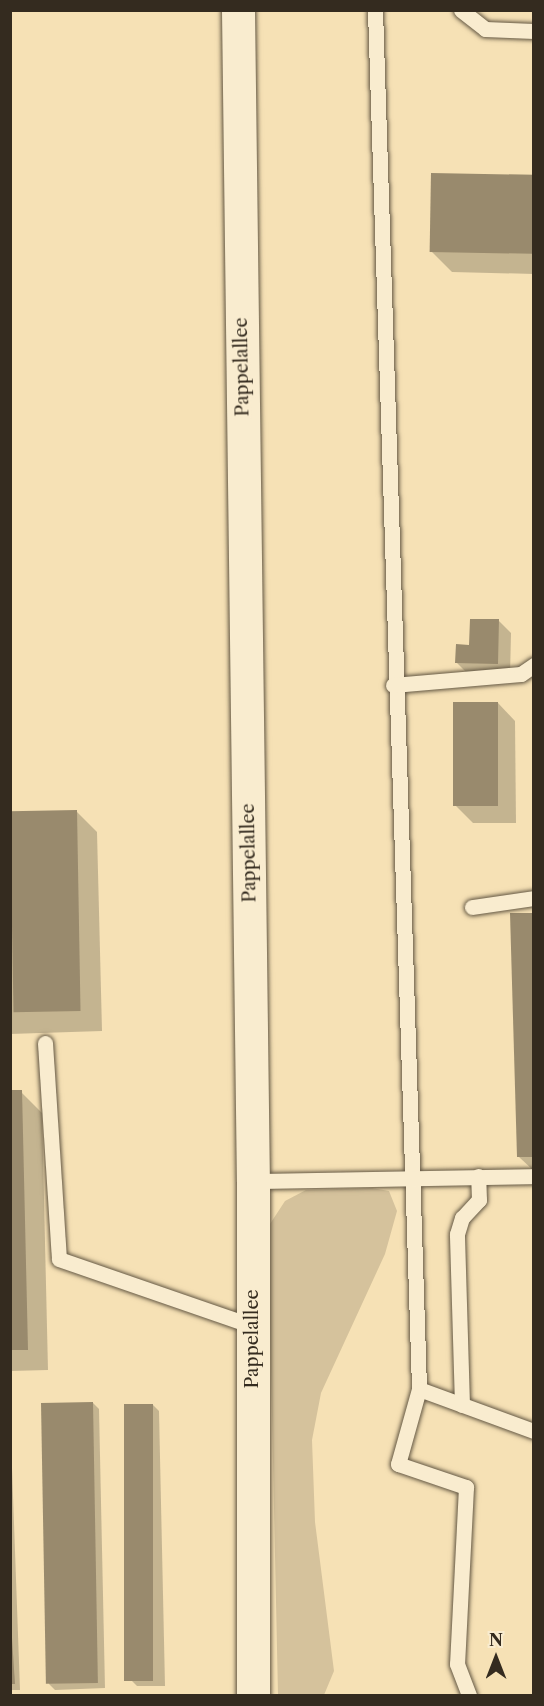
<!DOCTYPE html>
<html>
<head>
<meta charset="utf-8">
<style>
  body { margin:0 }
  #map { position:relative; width:544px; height:1706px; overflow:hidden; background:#f6e1b5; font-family:"Libre Caslon Text",serif }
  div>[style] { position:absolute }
  .green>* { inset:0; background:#d5c29c }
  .shadow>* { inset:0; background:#0003 }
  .building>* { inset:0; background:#998a6d; transform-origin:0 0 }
  .roads { filter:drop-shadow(0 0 2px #645844) drop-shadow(0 0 2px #645844) }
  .lane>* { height:15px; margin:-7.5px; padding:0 7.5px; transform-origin:7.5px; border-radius:7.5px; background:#f9eccf }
  .secondary>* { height:33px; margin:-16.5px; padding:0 16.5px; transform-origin:16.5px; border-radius:16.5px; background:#f9eccf }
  span { translate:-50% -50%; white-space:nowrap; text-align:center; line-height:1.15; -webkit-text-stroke:5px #f9eccf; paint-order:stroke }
  .street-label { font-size:18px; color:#342b1f }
  .frame { position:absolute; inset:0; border:12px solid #342b1f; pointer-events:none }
  .north { position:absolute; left:466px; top:1628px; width:60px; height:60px; -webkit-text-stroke:4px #f9eccf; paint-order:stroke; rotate:0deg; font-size:16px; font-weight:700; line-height:24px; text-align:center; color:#342b1f }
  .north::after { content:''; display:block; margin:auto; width:21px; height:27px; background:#342b1f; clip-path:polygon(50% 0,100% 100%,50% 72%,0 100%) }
</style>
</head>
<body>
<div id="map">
  <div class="green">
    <div style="clip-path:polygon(372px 1188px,389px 1191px,397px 1211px,385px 1254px,321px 1393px,312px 1440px,315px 1522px,334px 1671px,324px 1695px,278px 1695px,268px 1227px,285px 1201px,306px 1190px)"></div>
  </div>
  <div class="shadow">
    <div style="clip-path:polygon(534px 177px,534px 274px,452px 272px,431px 251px)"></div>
    <div style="clip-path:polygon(499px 621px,511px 633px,510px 676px,469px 675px,457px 663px)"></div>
    <div style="clip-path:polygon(498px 703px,515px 721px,516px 823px,473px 823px,456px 806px)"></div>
    <div style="clip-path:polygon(76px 811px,97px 832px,102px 1031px,10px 1034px,10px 813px)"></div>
    <div style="clip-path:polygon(534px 914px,534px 1171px,519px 1157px)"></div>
    <div style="clip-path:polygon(10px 1092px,21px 1092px,42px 1113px,48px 1370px,10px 1371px)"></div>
    <div style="clip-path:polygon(93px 1403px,99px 1409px,105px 1688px,55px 1690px,49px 1684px)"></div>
    <div style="clip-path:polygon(153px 1405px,159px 1411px,165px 1686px,137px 1686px,131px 1680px)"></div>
    <div style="clip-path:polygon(10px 1412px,20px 1690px,10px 1690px)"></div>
  </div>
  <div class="building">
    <div style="left:431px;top:173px;width:103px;height:79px;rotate:1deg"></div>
    <div style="clip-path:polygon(470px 619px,499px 619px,498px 664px,455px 663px,456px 644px,469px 645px)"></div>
    <div style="left:453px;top:702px;width:45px;height:104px"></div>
    <div style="left:77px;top:810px;width:201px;height:67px;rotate:89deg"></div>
    <div style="clip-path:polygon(510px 913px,534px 913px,534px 1157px,517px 1157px)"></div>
    <div style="clip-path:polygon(10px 1090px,22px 1090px,28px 1350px,10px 1350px)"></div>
    <div style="left:93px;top:1402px;width:281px;height:52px;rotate:89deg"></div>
    <div style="left:124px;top:1404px;width:29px;height:277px"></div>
    <div style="clip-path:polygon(10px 1608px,15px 1684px,10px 1684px)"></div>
  </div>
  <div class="roads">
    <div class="lane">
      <div style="left:375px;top:10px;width:1380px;rotate:88.17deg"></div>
      <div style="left:419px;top:1389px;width:122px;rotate:20.1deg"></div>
      <div style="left:461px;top:10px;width:31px;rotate:38deg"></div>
      <div style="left:485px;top:29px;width:49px;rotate:2.3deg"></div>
      <div style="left:393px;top:685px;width:128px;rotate:-4.9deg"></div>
      <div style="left:521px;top:674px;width:16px;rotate:-35deg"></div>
      <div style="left:472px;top:907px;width:63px;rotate:-8.3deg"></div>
      <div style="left:45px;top:1043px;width:216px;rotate:86.3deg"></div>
      <div style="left:59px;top:1259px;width:204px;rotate:19.1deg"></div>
      <div style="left:253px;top:1181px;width:281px;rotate:-1deg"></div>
      <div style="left:419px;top:1389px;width:78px;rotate:105.6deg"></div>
      <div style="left:398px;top:1464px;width:72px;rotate:18.7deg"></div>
      <div style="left:466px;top:1487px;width:177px;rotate:92.9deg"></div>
      <div style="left:457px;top:1664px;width:34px;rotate:69deg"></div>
      <div style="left:462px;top:1405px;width:171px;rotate:-91.7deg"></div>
      <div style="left:457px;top:1234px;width:17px;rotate:-73deg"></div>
      <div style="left:462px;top:1218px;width:25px;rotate:-47deg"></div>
      <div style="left:479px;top:1200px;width:24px;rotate:-92deg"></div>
    </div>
    <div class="secondary">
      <div style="left:238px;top:10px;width:1171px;rotate:89.27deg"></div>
      <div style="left:253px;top:1181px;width:515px;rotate:90deg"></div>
    </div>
  </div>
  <div class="street-label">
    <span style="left:242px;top:367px;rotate:-91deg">Pappelallee</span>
    <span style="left:249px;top:853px;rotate:-91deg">Pappelallee</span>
    <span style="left:252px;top:1339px;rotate:-90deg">Pappelallee</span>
  </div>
  <div class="frame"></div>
  <div class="north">N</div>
</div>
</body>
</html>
